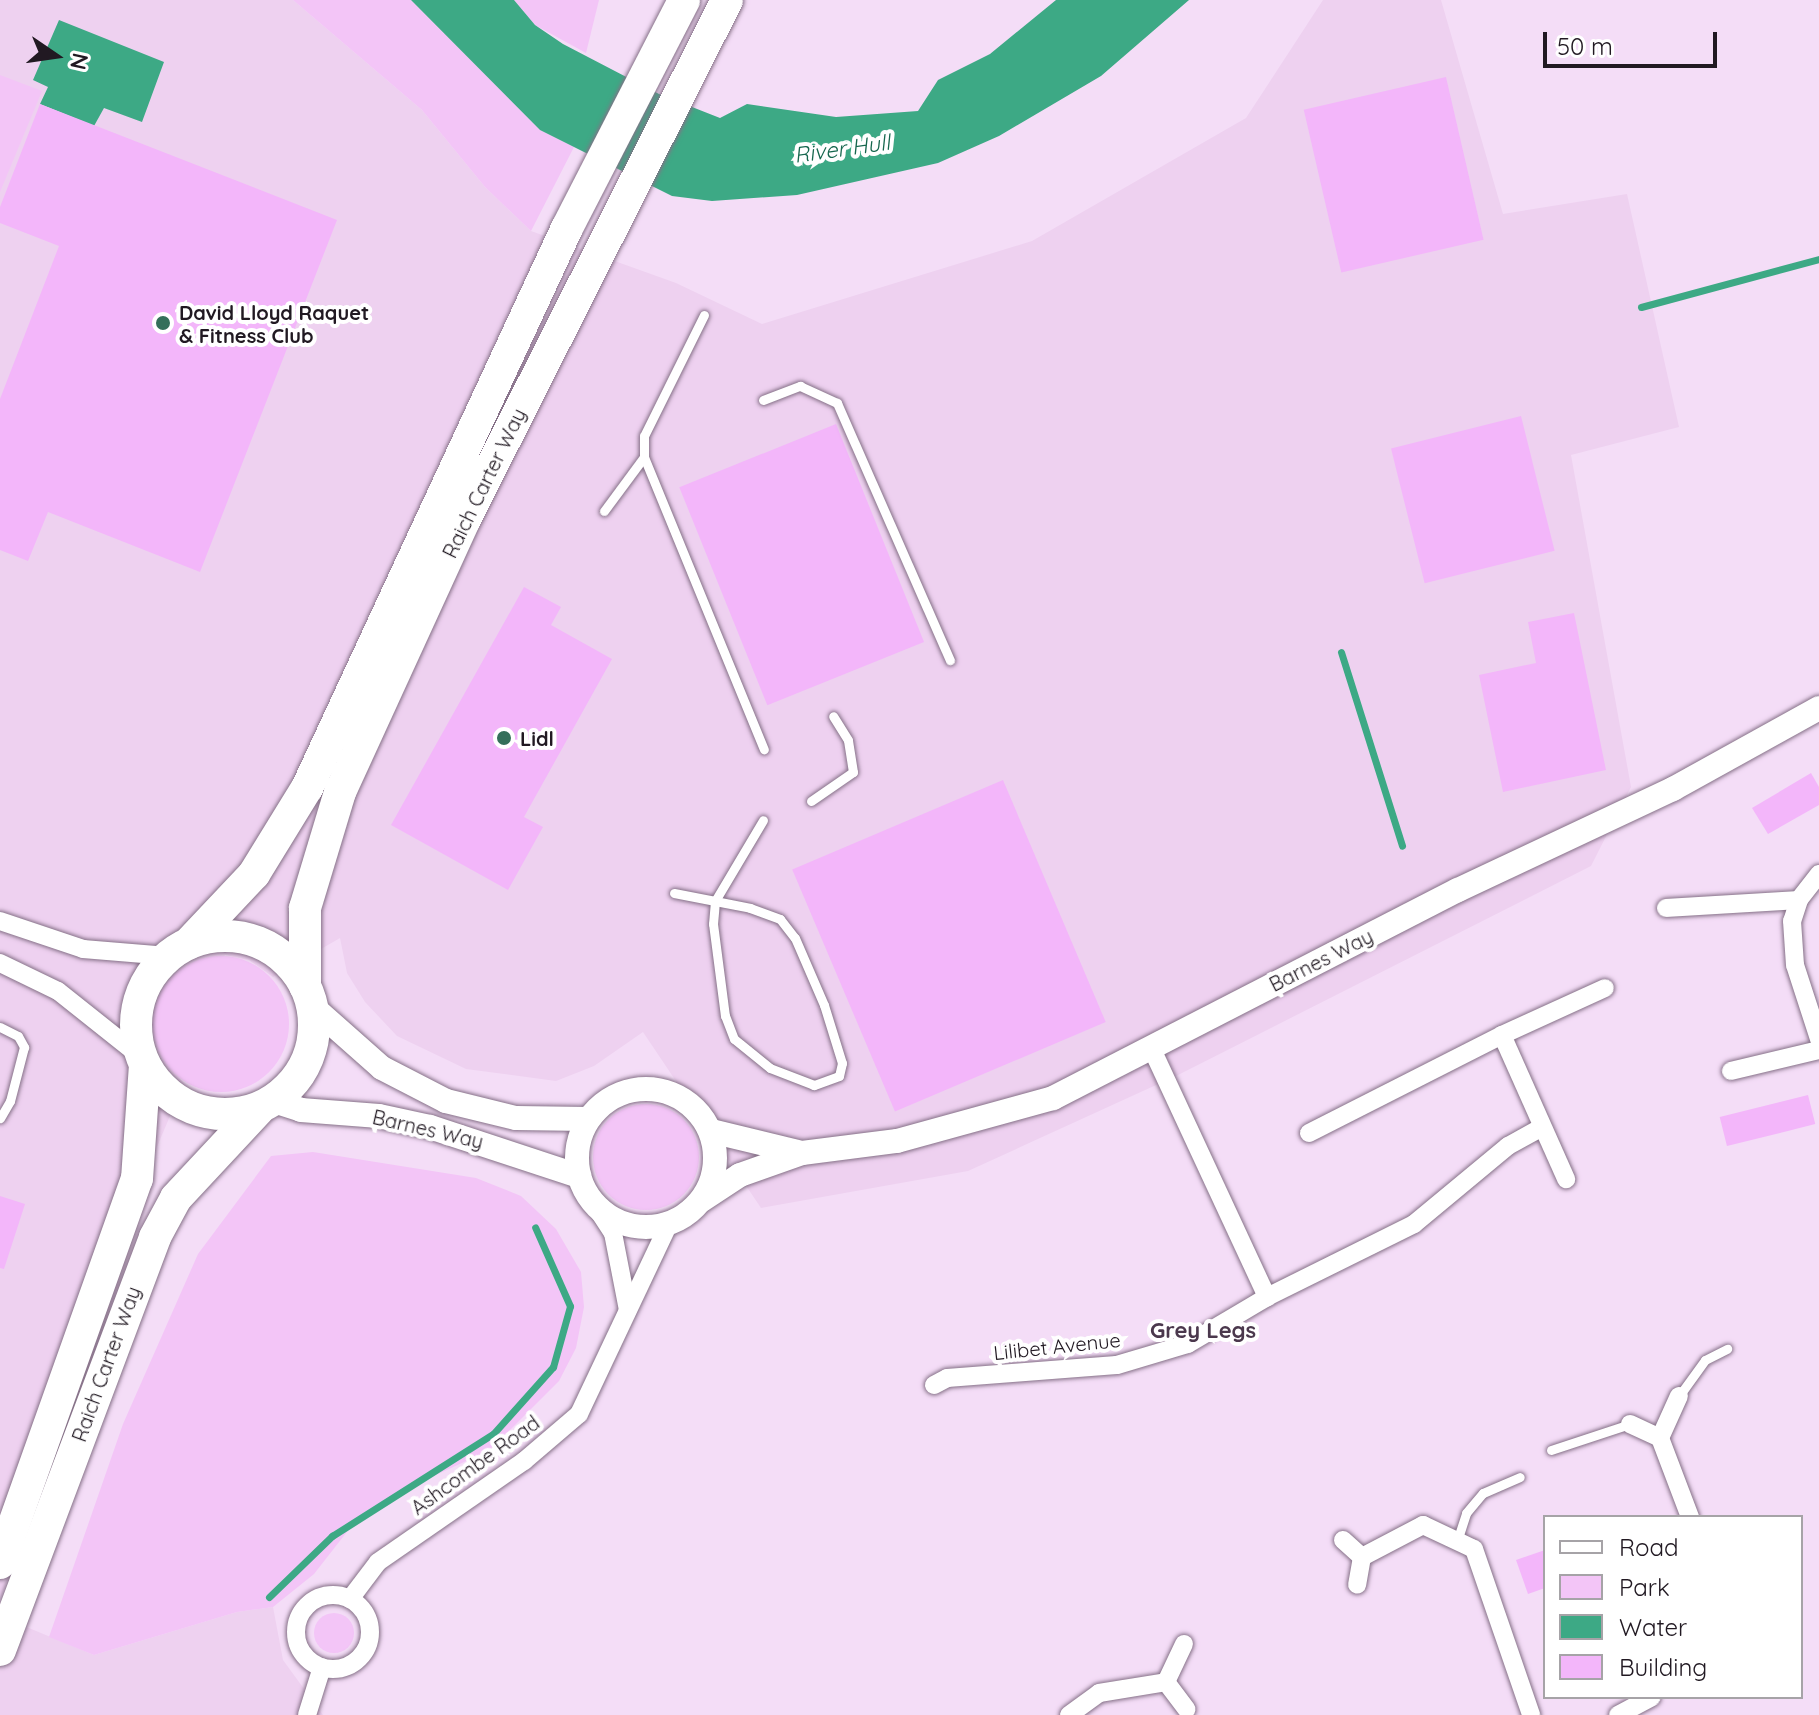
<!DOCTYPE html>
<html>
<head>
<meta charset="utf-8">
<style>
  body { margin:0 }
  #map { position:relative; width:1819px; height:1715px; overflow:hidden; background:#f4ddf7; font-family:Quicksand,sans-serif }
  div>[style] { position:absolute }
  .built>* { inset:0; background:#eed1f0 }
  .green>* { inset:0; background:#f3c5f7 }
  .round { border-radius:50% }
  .water>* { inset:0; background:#3da985 }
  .stream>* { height:7px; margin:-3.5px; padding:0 3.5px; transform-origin:3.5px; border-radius:3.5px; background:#3da985 }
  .building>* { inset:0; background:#f3b6fa; transform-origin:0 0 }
  .roads { filter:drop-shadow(0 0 2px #857087) drop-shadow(0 0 2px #857087) }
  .service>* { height:9px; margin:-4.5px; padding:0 4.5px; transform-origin:4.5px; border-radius:4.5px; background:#fff }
  .minor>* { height:18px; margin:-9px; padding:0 9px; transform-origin:9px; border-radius:9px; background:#fff }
  .minor>.ring { margin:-9px; padding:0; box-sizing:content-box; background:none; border:18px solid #fff; border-radius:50% }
  .tertiary>* { height:24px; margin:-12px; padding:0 12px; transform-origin:12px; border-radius:12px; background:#fff }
  .tertiary>.ring { margin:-12px; padding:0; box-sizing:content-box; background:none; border:24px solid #fff; border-radius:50% }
  .trunk>* { height:32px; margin:-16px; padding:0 16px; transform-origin:16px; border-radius:16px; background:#fff }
  .trunk>.ring { margin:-16px; padding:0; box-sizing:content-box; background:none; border:32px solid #fff; border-radius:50% }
  .dots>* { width:22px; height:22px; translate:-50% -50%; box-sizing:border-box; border:4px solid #fff; border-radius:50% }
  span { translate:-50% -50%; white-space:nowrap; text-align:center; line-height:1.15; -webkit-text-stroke:8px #fff; paint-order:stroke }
  .poi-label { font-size:20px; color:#211922; font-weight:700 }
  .left { translate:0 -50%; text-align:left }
  .street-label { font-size:20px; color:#211922 }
  .water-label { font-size:22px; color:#16674e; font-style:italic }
  .neighbourhood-label { font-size:22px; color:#4b384d; font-weight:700 }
  .legend { position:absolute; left:1543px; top:1515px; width:260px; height:184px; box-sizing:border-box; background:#fff; border:2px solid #a6a3a7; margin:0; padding:10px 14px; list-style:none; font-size:24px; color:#211922 }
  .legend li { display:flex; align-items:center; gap:16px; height:40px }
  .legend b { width:40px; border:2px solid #a6a3a7 }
  .north { position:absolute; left:16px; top:16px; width:80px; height:80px; -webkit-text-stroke:6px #fff; paint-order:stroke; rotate:103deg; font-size:22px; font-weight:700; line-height:32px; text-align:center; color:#211922 }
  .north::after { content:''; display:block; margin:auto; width:28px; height:36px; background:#211922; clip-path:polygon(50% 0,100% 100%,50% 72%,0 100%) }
  .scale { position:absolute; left:1543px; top:32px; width:174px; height:36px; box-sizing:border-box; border:4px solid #211922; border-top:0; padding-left:10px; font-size:24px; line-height:28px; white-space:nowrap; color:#211922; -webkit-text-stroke:6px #fff; paint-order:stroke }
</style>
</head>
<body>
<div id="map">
  <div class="built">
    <div style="clip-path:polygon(0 0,293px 0,422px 110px,485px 187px,531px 231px,676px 283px,762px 324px,1032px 241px,1246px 118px,1323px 0,1441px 0,1503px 214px,1627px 194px,1679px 427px,1571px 455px,1631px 787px,1591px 866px,1178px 1075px,968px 1171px,761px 1208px,643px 1032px,594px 1066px,556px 1081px,466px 1069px,397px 1036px,365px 1002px,347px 973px,340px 938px,273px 977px,249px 960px,225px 955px,161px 1058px,184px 1083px,134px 1201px,0 1601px)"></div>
    <div style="clip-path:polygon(273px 1607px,283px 1660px,323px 1715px,0 1715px,0 1616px,94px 1655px,237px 1612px)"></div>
  </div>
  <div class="green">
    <div style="clip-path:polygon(293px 0,411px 0,540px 130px,574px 147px,531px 231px,485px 187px,422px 110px)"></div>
    <div style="clip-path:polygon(514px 0,599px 0,586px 53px,535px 25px)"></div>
    <div style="clip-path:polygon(0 75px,42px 91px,0 192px)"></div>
    <div class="round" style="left:153px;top:956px;width:136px;height:136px"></div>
    <div class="round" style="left:593px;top:1104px;width:106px;height:106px"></div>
    <div style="clip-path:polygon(313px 1152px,476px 1178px,521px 1196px,556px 1229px,581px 1272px,584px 1307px,576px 1348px,559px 1381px,490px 1450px,412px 1486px,350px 1528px,314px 1574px,273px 1607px,237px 1612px,94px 1655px,49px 1637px,123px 1424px,198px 1254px,271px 1156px)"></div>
    <div class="round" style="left:314px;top:1613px;width:40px;height:40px"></div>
  </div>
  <div class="water">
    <div style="clip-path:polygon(411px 0,514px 0,535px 25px,563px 44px,659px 94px,720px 118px,747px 104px,836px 117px,918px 111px,938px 80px,990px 54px,1056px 0,1189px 0,1101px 76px,999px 136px,938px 163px,797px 195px,712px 201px,672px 196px,540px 130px)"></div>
    <div style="clip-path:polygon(59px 20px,164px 62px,142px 122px,104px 108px,94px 126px,40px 104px,48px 87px,33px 80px)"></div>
  </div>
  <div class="stream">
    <div style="left:1641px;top:307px;width:184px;rotate:-15.1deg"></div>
    <div style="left:1341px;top:652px;width:203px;rotate:72.5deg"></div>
    <div style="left:269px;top:1597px;width:88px;rotate:-44.1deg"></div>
    <div style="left:332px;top:1536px;width:191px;rotate:-32.4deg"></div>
    <div style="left:493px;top:1434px;width:90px;rotate:-48.2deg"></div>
    <div style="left:553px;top:1367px;width:63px;rotate:-74.4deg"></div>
    <div style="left:570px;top:1306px;width:86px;rotate:-113.9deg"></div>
  </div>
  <div class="building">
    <div style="left:1446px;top:77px;width:167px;height:146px;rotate:77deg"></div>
    <div style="clip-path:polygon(40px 104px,337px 220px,200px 572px,48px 512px,28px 561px,0 550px,0 399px,59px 246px,0 223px,0 207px)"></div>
    <div style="left:1521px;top:416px;width:139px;height:134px;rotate:76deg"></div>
    <div style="left:836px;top:424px;width:235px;height:169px;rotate:68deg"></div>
    <div style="clip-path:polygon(524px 587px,561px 607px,551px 625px,612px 659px,524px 817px,543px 827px,508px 890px,391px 825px)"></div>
    <div style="clip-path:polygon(1574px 613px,1606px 770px,1503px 792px,1479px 675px,1536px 663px,1528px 622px)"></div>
    <div style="clip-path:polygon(1811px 773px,1819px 787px,1819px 805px,1768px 834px,1752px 808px)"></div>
    <div style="left:1003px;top:780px;width:263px;height:229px;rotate:67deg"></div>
    <div style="left:1808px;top:1095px;width:30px;height:91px;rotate:76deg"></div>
    <div style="clip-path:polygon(0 1196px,25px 1204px,4px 1269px,0 1268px)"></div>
    <div style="clip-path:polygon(1545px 1550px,1545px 1588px,1528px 1594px,1516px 1560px)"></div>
  </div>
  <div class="roads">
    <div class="service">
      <div style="left:704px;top:315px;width:135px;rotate:116.4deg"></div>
      <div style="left:644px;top:436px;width:21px;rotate:90deg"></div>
      <div style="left:644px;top:457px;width:316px;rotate:67.7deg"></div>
      <div style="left:763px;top:400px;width:40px;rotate:-21deg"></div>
      <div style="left:800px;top:386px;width:41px;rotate:24.7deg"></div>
      <div style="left:837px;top:403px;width:281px;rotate:66.3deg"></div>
      <div style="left:604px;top:511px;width:67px;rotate:-53.5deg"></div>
      <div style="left:811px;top:801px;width:51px;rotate:-34.6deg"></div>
      <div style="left:853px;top:772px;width:32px;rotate:-99deg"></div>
      <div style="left:848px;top:740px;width:28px;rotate:-122deg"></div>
      <div style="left:674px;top:893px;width:42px;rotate:11deg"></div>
      <div style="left:715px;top:901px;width:36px;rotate:11deg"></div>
      <div style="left:750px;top:908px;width:32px;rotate:20deg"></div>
      <div style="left:780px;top:919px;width:24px;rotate:52deg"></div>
      <div style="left:795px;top:938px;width:73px;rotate:66.6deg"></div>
      <div style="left:824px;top:1005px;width:61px;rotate:72.8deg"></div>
      <div style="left:842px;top:1063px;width:13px;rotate:103deg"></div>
      <div style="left:839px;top:1076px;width:27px;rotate:160deg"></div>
      <div style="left:814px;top:1085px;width:47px;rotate:-158.9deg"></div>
      <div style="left:770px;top:1068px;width:46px;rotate:-141.1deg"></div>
      <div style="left:734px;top:1039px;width:25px;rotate:-111deg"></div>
      <div style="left:725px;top:1016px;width:93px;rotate:-97.4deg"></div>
      <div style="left:713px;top:924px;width:23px;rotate:-85deg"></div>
      <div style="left:715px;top:901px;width:94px;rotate:-59.3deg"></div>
      <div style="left:0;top:1027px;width:20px;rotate:27deg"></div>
      <div style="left:18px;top:1036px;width:13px;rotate:61deg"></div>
      <div style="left:24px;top:1047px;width:56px;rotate:104.5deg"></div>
      <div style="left:10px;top:1101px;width:20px;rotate:120deg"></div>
      <div style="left:1679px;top:1396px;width:44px;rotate:-54.2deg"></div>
      <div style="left:1705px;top:1360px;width:25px;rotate:-27deg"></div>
      <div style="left:1551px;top:1450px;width:83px;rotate:-18.2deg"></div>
      <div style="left:1458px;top:1538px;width:26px;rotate:-72deg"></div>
      <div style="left:1466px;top:1513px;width:26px;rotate:-50deg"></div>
      <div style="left:1483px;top:1493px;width:40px;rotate:-23.4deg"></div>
    </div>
    <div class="minor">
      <div style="left:1819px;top:874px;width:33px;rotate:128deg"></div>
      <div style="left:1799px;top:900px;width:22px;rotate:108deg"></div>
      <div style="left:1792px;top:921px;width:44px;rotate:86.1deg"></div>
      <div style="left:1795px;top:965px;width:78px;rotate:72deg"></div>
      <div style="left:1666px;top:908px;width:133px;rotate:-3.4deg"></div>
      <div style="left:0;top:921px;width:88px;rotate:18.6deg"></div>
      <div style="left:83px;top:949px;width:85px;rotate:4.7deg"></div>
      <div style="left:0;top:963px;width:64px;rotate:25.8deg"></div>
      <div style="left:58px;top:991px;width:106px;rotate:38.5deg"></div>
      <div style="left:1502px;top:1035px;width:113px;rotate:-24.5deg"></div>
      <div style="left:1151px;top:1047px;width:276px;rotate:65.1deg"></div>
      <div style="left:1731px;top:1071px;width:90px;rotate:-13.4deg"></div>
      <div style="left:1309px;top:1133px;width:216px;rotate:-26.9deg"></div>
      <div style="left:1502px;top:1035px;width:158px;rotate:66deg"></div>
      <div style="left:594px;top:1204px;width:35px;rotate:57deg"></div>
      <div style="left:613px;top:1233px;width:78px;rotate:79deg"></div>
      <div style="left:934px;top:1385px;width:15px;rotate:-28deg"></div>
      <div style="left:947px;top:1378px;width:170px;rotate:-4.4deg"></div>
      <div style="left:1117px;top:1365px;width:74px;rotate:-16.5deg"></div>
      <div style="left:1188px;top:1344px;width:92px;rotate:-30.7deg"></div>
      <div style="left:1267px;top:1297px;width:164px;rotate:-26.4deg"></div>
      <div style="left:1414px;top:1224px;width:122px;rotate:-39.7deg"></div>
      <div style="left:1508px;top:1146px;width:37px;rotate:-29deg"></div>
      <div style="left:1630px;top:1424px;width:33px;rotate:25deg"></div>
      <div style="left:1660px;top:1438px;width:46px;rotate:-65.7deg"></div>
      <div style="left:1660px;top:1438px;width:85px;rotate:69.2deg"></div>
      <div style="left:1343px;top:1540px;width:25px;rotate:42deg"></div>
      <div style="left:1362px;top:1557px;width:28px;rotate:100deg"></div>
      <div style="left:1362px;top:1557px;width:69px;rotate:-27.7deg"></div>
      <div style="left:1423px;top:1525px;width:56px;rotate:25.2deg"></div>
      <div style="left:1474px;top:1549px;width:176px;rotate:71deg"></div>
      <div class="ring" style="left:296px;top:1595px;width:56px;height:56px"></div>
      <div style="left:350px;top:1599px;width:46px;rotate:-52.9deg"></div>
      <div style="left:378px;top:1562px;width:178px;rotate:-34.7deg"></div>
      <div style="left:524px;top:1461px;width:72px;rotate:-40.5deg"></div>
      <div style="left:579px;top:1414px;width:210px;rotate:-64.7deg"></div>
      <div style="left:1184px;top:1644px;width:42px;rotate:115.3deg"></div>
      <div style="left:1166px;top:1682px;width:34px;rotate:53deg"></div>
      <div style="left:307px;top:1715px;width:50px;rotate:-72.6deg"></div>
      <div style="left:1069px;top:1715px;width:37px;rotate:-36deg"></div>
      <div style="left:1099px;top:1693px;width:68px;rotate:-9.3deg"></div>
      <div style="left:1618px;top:1715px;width:38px;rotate:-28deg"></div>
    </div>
    <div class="tertiary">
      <div style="left:313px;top:1007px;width:92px;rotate:41.5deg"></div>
      <div style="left:382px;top:1068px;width:72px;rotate:27.3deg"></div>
      <div style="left:446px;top:1101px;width:72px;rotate:13.7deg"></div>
      <div style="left:516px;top:1118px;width:72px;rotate:0.8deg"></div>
      <div class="ring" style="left:577px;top:1089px;width:114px;height:114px"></div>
      <div style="left:274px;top:1101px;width:28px;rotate:18deg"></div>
      <div style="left:301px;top:1110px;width:78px;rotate:4.4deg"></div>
      <div style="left:379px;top:1116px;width:52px;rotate:12.2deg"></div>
      <div style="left:430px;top:1127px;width:157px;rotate:18.2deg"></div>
      <div style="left:711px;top:1131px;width:89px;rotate:13.6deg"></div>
      <div style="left:702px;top:1200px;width:45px;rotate:-33.3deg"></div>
      <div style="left:740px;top:1175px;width:66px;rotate:-19.5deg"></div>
      <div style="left:802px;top:1153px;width:96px;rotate:-7.2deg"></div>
      <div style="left:897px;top:1141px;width:162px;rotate:-15.4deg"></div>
      <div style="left:1053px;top:1098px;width:455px;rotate:-27.2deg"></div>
      <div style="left:1458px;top:890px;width:238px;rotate:-25.2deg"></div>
      <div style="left:1673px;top:789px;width:167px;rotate:-29deg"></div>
    </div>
    <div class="trunk">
      <div class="ring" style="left:136px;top:936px;width:146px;height:146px"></div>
      <div style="left:189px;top:943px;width:95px;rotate:-46.7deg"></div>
      <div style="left:254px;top:874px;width:101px;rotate:-58.4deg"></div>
      <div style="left:307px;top:788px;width:617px;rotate:-65.1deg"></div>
      <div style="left:567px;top:228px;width:256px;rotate:-62.8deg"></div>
      <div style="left:305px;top:986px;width:78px;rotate:-90deg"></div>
      <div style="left:305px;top:908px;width:121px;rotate:-73.2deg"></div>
      <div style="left:340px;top:792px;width:300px;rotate:-65.4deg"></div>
      <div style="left:465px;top:519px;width:581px;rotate:-63.21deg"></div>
      <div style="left:0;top:1563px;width:408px;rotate:-70.4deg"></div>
      <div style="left:137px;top:1179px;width:113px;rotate:-86deg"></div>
      <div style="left:0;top:1650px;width:441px;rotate:-69.4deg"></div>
      <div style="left:155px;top:1237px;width:44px;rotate:-61.7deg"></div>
      <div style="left:176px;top:1198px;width:123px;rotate:-47deg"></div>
    </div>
  </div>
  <div class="dots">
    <div style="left:163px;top:323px;background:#346f5a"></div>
    <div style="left:504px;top:738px;background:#346f5a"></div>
  </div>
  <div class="poi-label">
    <span class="left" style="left:179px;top:324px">David Lloyd Raquet<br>&amp; Fitness Club</span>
    <span class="left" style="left:520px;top:738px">Lidl</span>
  </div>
  <div class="street-label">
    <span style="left:484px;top:483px;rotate:-64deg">Raich Carter Way</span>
    <span style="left:1321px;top:960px;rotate:-27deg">Barnes Way</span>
    <span style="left:428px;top:1129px;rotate:13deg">Barnes Way</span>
    <span style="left:1057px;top:1346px;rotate:-6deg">Lilibet Avenue</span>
    <span style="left:106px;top:1364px;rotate:-70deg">Raich Carter Way</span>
    <span style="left:475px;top:1465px;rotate:-36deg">Ashcombe Road</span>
  </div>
  <div class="water-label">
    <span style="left:842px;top:149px;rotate:-8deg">River Hull</span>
  </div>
  <div class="neighbourhood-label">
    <span style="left:1203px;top:1331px">Grey Legs</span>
  </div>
  <ul class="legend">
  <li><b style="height:10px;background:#fff"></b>Road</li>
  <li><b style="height:22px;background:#f3c5f7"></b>Park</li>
  <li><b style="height:22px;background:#3da985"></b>Water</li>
  <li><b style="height:22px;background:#f3b6fa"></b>Building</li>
  </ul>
  <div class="north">N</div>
  <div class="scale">50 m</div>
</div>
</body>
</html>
